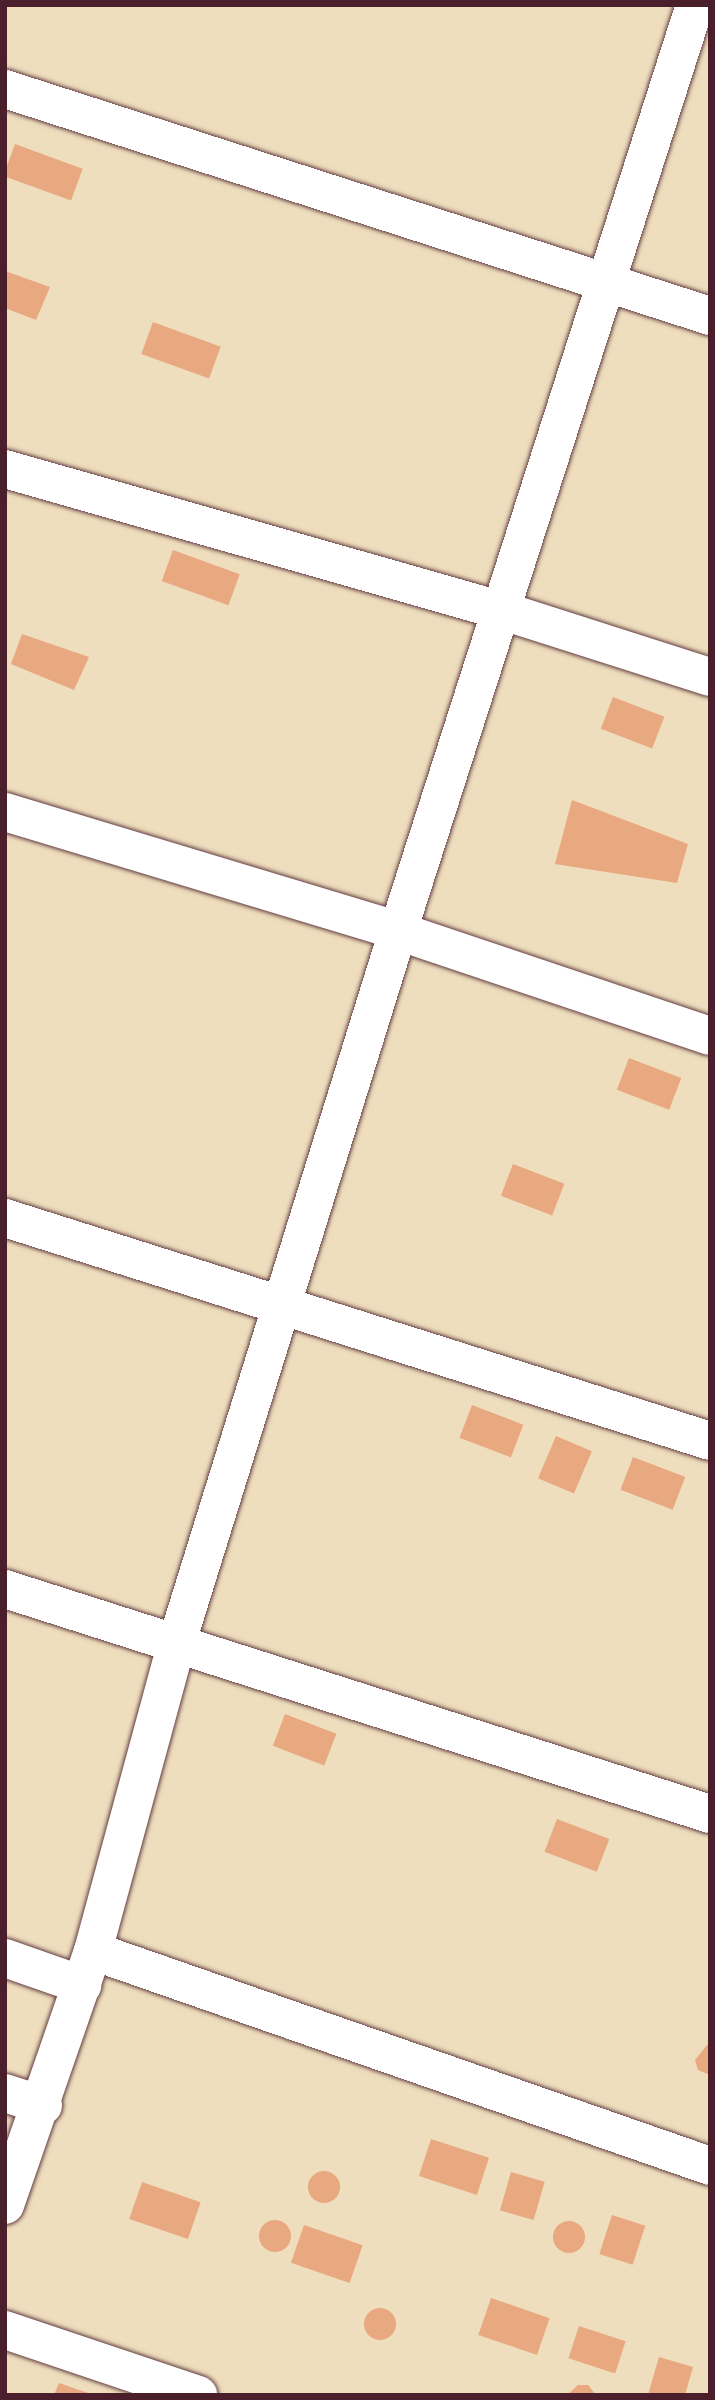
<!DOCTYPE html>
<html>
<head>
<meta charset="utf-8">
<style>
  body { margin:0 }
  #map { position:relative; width:715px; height:2400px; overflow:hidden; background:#efdebd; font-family:"Gochi Hand",sans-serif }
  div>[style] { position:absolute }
  .building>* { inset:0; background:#e8a880; transform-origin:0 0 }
  .round { border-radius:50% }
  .roads { filter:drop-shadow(0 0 2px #633c41) drop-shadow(0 0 2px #633c41) }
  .minor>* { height:38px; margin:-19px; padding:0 19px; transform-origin:19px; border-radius:19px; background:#fff }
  span { translate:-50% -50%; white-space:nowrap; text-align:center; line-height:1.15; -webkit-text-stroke:5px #f7f3e8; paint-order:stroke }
  .frame { position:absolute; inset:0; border:7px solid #4a1f2b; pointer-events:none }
</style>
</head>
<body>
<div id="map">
  <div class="building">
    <div style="left:15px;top:144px;width:72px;height:34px;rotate:20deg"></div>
    <div style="clip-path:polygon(5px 271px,50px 287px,36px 320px,5px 308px)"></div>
    <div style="left:153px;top:322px;width:72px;height:34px;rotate:20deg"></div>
    <div style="left:173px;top:550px;width:71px;height:33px;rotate:20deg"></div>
    <div style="clip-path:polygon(22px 634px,89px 657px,74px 690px,11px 664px)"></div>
    <div style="left:613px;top:697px;width:55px;height:34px;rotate:21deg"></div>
    <div style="clip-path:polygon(572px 800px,688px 844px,677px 883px,555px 864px)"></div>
    <div style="left:629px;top:1058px;width:56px;height:34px;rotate:21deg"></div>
    <div style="left:513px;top:1164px;width:55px;height:34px;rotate:21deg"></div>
    <div style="left:472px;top:1405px;width:55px;height:35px;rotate:21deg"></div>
    <div style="left:556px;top:1436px;width:39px;height:46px;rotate:23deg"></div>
    <div style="left:633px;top:1457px;width:56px;height:35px;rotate:21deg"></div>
    <div style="left:285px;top:1714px;width:55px;height:34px;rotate:21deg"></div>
    <div style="left:557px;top:1819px;width:56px;height:35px;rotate:21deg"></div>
    <div style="clip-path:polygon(707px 2045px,710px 2045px,710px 2075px,698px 2070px,695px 2060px)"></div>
    <div style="left:431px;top:2139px;width:61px;height:39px;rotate:18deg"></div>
    <div class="round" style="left:308px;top:2171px;width:32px;height:32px"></div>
    <div style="left:511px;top:2172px;width:35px;height:40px;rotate:16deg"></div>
    <div style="left:142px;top:2182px;width:62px;height:39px;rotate:19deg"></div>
    <div style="left:612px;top:2215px;width:35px;height:41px;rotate:18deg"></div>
    <div class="round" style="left:259px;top:2220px;width:32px;height:32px"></div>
    <div class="round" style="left:553px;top:2221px;width:32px;height:32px"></div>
    <div style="left:304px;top:2225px;width:62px;height:40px;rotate:19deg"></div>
    <div style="left:491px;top:2298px;width:62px;height:39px;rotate:19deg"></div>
    <div class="round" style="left:364px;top:2308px;width:32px;height:32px"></div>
    <div style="left:579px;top:2326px;width:49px;height:34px;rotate:18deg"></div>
    <div style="clip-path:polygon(659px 2357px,693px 2367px,685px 2395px,648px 2395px)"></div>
    <div style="clip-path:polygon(59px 2383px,91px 2394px,91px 2395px,54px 2395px)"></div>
    <div style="clip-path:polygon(578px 2385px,588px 2385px,596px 2395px,567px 2395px)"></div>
  </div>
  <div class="roads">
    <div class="minor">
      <div style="left:5px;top:89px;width:741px;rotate:17.85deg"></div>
      <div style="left:5px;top:469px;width:518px;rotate:15.92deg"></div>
      <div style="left:503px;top:611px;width:217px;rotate:17.7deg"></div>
      <div style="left:5px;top:812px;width:411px;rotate:16.8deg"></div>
      <div style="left:398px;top:931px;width:329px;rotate:18.6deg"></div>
      <div style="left:5px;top:1218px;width:739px;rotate:17.55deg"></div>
      <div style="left:5px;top:1589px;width:740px;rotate:17.7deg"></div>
      <div style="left:93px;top:1951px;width:653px;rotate:19.21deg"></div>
      <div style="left:5px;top:1958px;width:82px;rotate:19.3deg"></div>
      <div style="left:5px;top:2093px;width:40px;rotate:18deg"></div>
      <div style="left:5px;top:2205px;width:269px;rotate:-70.9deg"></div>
      <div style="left:93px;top:1951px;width:317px;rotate:-74.8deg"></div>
      <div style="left:176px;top:1645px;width:748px;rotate:-72.73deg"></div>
      <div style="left:398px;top:931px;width:972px;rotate:-72.22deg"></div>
      <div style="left:5px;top:2330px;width:204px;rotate:18.6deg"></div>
    </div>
  </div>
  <div class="frame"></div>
</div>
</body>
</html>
